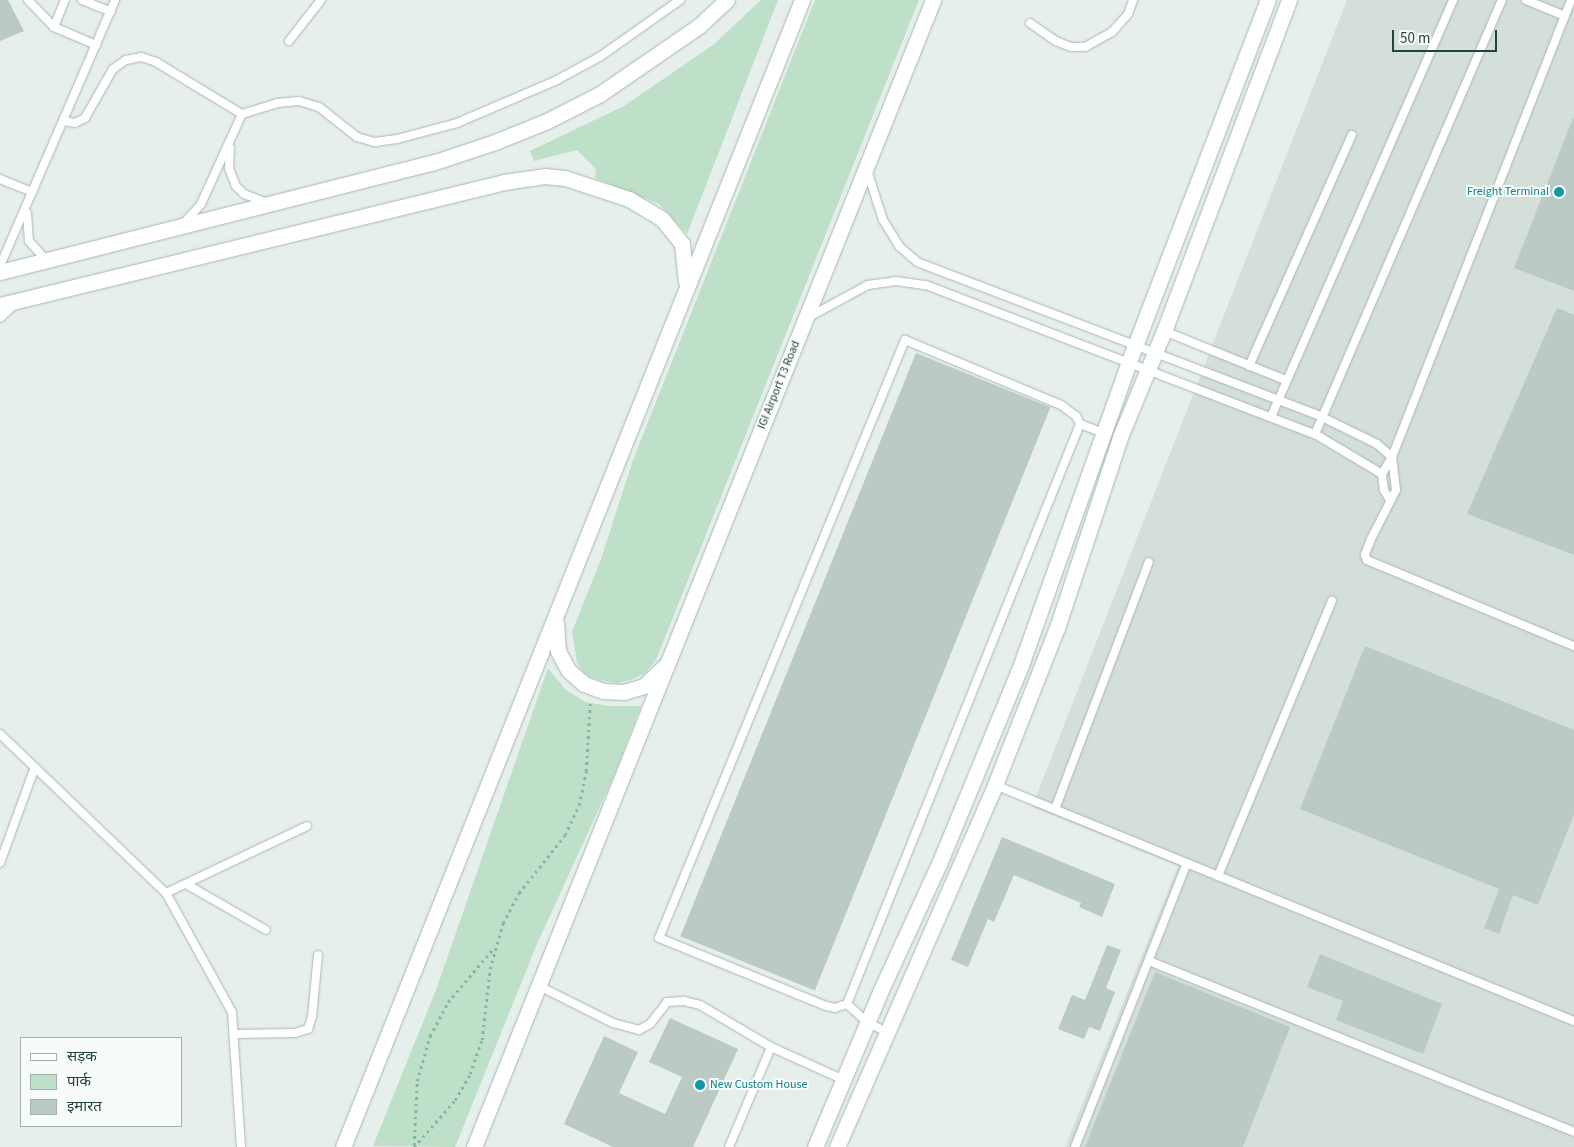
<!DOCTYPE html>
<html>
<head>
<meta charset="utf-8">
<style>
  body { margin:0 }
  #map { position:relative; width:1574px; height:1147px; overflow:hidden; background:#e6efeb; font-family:"Source Sans 3","Noto Sans Devanagari",sans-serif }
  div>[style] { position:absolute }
  .built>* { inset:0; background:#d4dfda }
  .green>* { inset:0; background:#bfe0c8 }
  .building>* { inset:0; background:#bbcac4; transform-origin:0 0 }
  .path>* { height:2.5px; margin-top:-1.25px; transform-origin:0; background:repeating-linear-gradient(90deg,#86b3a5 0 2.5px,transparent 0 6.5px) }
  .roads { filter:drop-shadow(0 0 1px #a8b8b2) drop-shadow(0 0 1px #a8b8b2) }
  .service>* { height:8px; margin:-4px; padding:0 4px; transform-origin:4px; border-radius:4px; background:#fff }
  .tertiary>* { height:15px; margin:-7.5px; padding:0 7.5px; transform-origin:7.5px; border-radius:7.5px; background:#fff }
  .secondary>* { height:15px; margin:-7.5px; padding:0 7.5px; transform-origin:7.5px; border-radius:7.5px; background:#fff }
  .dots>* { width:14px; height:14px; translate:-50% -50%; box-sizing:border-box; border:2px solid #f7fbf9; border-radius:50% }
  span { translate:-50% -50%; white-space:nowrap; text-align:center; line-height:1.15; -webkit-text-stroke:4px #f7fbf9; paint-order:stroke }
  .culture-label { font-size:12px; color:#0d838f }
  .right { translate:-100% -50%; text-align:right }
  .left { translate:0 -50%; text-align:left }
  .street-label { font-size:12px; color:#24423a }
  .legend { position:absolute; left:20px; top:1037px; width:162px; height:90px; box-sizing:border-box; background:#f7fbf9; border:1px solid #a3b1ad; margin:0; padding:6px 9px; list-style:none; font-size:15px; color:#24423a }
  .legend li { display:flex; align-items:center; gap:10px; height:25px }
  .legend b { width:25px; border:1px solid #a3b1ad }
  .scale { position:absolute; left:1392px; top:30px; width:105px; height:22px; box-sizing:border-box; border:2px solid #24423a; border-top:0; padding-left:6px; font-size:15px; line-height:18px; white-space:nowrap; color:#24423a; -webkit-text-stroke:4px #f7fbf9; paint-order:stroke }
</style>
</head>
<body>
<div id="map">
  <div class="built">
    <div style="clip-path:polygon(1347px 0,1574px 0,1574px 1147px,1065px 1147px,1178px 866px,1032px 807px)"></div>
  </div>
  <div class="green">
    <div style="clip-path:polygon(761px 0,778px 0,687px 234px,659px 204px,595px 178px,596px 169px,577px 150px,534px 161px,530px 151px,624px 106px,713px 45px)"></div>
    <div style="clip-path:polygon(815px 0,919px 0,656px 660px,645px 673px,631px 680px,618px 683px,598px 680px,585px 674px,577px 663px,572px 632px,601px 559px,633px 460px)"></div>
    <div style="clip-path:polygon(548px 668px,565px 689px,585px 702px,609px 706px,641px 706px,613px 778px,537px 944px,455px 1147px,373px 1146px,436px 990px)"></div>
  </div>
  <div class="building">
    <div style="clip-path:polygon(0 0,8px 0,24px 31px,0 41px)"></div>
    <div style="clip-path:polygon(1573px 118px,1574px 118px,1574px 291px,1514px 268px)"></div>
    <div style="clip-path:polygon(1557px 308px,1574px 315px,1574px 555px,1467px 514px)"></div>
    <div style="left:916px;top:353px;width:145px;height:629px;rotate:22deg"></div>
    <div style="clip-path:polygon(1365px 646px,1574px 730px,1574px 815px,1538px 905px,1513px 895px,1499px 934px,1484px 928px,1499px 889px,1300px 809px)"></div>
    <div style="clip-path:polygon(1002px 837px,1115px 884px,1102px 917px,1079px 907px,1081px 903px,1014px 875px,994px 922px,988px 919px,968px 967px,951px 960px)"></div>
    <div style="clip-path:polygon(1107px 945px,1121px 950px,1106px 988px,1115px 992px,1100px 1031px,1089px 1027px,1084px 1039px,1058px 1029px,1072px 995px,1085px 1000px)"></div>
    <div style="clip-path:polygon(1320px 954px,1442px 1004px,1423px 1054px,1336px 1020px,1343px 1001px,1307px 987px)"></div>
    <div style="clip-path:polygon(1155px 972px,1290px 1027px,1243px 1147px,1085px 1147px)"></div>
    <div style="clip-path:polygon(670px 1018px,738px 1049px,693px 1147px,613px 1147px,564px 1124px,604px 1036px,638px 1052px,619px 1093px,665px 1114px,682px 1077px,649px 1062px)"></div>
  </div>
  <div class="path">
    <div style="left:414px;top:1145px;width:64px;rotate:-87.3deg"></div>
    <div style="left:417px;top:1081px;width:47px;rotate:-73.9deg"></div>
    <div style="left:430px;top:1036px;width:38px;rotate:-62deg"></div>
    <div style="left:448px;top:1002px;width:70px;rotate:-49.7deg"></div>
    <div style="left:414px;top:1147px;width:62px;rotate:-48.9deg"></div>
    <div style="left:455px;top:1100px;width:30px;rotate:-60deg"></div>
    <div style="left:470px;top:1074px;width:36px;rotate:-71deg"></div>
    <div style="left:482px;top:1040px;width:71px;rotate:-83.6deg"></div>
    <div style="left:490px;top:969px;width:48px;rotate:-74.2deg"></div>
    <div style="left:503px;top:923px;width:34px;rotate:-62deg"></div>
    <div style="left:519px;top:893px;width:74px;rotate:-51.6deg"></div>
    <div style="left:565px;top:835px;width:33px;rotate:-65deg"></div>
    <div style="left:579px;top:805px;width:35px;rotate:-78deg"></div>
    <div style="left:586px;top:771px;width:68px;rotate:-86.6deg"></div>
  </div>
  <div class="roads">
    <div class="service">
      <div style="left:28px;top:0;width:37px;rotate:46deg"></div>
      <div style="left:54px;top:27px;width:46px;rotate:23.2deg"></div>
      <div style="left:82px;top:0;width:31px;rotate:22deg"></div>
      <div style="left:1526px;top:0;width:42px;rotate:22.3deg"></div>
      <div style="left:1030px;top:23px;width:32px;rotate:35deg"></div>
      <div style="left:1056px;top:41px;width:16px;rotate:22deg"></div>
      <div style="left:1071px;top:47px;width:14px"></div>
      <div style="left:1085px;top:47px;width:31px;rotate:-29deg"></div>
      <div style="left:1112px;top:32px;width:24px;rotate:-48deg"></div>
      <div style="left:1128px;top:14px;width:15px;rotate:-70deg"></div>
      <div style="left:54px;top:27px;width:29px;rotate:-68deg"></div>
      <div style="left:289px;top:41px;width:52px;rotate:-52deg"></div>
      <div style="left:64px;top:121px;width:11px;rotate:10deg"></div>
      <div style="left:75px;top:123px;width:11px;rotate:-27deg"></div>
      <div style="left:85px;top:118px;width:56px;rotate:-60.3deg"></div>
      <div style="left:113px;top:69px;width:16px;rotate:-35deg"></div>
      <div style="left:126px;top:60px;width:15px;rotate:-11deg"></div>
      <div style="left:141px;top:57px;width:16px;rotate:18deg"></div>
      <div style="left:156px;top:62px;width:100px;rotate:31.2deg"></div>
      <div style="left:230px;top:148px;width:20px;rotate:93deg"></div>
      <div style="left:229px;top:168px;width:19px;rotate:69deg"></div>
      <div style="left:236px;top:186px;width:11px;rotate:45deg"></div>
      <div style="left:244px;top:194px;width:22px;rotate:21deg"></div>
      <div style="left:867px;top:170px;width:52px;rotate:72.3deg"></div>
      <div style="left:883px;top:220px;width:32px;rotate:58deg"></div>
      <div style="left:900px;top:247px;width:23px;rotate:41deg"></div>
      <div style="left:917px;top:262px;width:434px;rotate:20.9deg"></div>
      <div style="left:1322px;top:417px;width:61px;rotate:26.1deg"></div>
      <div style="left:1377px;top:444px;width:20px;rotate:41deg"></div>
      <div style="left:1392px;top:457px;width:33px;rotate:83deg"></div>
      <div style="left:1396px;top:490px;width:55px;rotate:117deg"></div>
      <div style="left:1371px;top:539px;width:17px;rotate:111deg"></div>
      <div style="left:1365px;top:555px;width:5px;rotate:68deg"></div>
      <div style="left:1367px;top:560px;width:224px;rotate:22.6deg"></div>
      <div style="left:0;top:179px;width:35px;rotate:22deg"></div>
      <div style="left:27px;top:213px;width:28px;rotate:86deg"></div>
      <div style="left:29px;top:241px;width:24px;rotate:48deg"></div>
      <div style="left:185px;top:222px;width:24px;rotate:-48deg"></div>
      <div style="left:201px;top:204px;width:99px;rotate:-65.5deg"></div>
      <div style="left:242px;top:114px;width:37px;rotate:-17deg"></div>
      <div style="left:277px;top:103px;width:22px;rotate:-5deg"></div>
      <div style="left:299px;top:101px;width:21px;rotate:17deg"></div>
      <div style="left:319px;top:107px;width:48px;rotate:38.3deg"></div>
      <div style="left:357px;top:137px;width:19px;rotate:16deg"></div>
      <div style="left:375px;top:142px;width:22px;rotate:-8deg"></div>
      <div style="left:397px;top:139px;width:62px;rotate:-14.9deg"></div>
      <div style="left:457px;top:123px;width:107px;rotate:-23.2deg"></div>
      <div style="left:555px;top:81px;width:52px;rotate:-28.5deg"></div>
      <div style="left:601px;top:56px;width:97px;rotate:-35.3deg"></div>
      <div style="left:0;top:266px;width:290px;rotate:-66.6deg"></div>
      <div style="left:809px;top:317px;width:67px;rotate:-28.5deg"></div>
      <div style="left:868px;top:285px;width:28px;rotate:-8deg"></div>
      <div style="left:896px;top:281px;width:30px;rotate:8deg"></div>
      <div style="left:926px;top:285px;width:417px;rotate:21deg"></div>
      <div style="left:1315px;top:434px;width:78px;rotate:30.8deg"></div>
      <div style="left:1382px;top:474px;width:16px;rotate:83deg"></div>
      <div style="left:1384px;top:490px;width:12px;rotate:59deg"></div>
      <div style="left:0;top:318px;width:21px;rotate:-43deg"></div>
      <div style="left:1164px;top:331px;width:131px;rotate:22deg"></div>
      <div style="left:1249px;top:366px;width:253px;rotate:-66deg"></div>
      <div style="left:1271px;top:417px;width:455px;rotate:-66.4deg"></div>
      <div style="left:1080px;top:424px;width:25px;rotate:21deg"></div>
      <div style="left:1315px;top:434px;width:473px;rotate:-66.7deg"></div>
      <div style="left:1382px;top:474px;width:20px;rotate:-60deg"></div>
      <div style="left:1392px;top:457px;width:491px;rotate:-68.6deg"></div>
      <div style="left:0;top:734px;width:230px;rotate:43.8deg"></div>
      <div style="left:166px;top:893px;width:136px;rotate:61deg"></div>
      <div style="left:232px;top:1012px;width:135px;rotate:86.2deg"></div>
      <div style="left:995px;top:785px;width:625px;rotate:22.18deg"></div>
      <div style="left:1055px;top:809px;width:264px;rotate:-69.2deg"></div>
      <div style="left:0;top:863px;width:102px;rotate:-70deg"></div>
      <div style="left:1218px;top:876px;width:298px;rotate:-67.5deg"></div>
      <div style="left:186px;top:884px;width:92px;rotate:29.9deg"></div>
      <div style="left:166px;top:893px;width:156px;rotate:-25.4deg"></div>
      <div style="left:1149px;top:961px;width:458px;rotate:21.9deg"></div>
      <div style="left:539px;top:986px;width:83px;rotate:26.6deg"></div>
      <div style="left:613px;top:1023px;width:27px;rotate:15deg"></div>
      <div style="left:639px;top:1030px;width:13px;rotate:-29deg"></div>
      <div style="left:650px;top:1024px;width:28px;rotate:-52deg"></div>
      <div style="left:667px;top:1002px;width:17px;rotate:-3deg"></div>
      <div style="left:684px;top:1001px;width:16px;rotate:14deg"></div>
      <div style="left:700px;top:1005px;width:82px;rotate:30.6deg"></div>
      <div style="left:771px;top:1047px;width:78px;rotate:24.3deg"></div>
      <div style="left:847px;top:1004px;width:13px;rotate:162deg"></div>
      <div style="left:835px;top:1008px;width:9px;rotate:-167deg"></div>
      <div style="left:826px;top:1006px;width:180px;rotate:-157.8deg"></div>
      <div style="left:659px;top:938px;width:647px;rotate:-67.64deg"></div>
      <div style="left:905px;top:340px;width:169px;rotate:22.6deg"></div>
      <div style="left:1061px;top:405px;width:19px;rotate:36deg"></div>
      <div style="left:1076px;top:416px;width:9px;rotate:63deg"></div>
      <div style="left:1080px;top:424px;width:625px;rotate:111.89deg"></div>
      <div style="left:847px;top:1004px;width:27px;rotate:42deg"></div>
      <div style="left:867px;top:1022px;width:20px;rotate:27deg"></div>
      <div style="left:234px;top:1034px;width:61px;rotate:-0.9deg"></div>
      <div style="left:295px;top:1033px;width:14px;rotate:-17deg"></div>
      <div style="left:308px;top:1029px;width:13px;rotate:-72deg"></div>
      <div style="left:312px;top:1017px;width:62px;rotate:-84.5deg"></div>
      <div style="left:729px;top:1147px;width:108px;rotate:-67.2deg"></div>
      <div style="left:1075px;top:1147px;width:305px;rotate:-68.5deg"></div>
    </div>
    <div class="tertiary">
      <div style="left:815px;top:1147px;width:168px;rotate:-67.2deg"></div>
      <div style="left:880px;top:992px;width:141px;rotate:-65.3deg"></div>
      <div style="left:939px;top:864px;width:215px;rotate:-67.6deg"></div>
      <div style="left:1021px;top:665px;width:319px;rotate:-70.4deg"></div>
      <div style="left:1128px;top:364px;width:390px;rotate:-69deg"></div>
      <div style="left:837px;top:1147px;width:395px;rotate:-66.4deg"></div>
      <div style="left:995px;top:785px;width:169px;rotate:-68.5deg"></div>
      <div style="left:1057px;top:628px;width:201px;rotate:-71.7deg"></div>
      <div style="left:1120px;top:437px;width:115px;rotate:-67.5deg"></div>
      <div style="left:1164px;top:331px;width:354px;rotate:-69.3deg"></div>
    </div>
    <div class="secondary">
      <div style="left:0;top:272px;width:446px;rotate:-14.2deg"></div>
      <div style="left:432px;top:163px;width:66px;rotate:-18.4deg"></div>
      <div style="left:495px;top:142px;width:56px;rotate:-22deg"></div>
      <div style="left:547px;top:121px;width:59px;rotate:-27deg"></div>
      <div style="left:600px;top:94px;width:120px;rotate:-34.5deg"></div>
      <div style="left:699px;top:26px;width:38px;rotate:-43deg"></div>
      <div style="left:0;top:305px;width:519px;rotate:-13.71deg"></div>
      <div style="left:504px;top:182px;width:41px;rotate:-8.3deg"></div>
      <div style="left:545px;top:176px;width:20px;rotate:6deg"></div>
      <div style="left:565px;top:178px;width:67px;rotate:18.2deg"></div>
      <div style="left:629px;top:199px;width:39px;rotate:31deg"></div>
      <div style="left:662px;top:219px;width:32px;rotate:51deg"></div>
      <div style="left:682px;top:244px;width:38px;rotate:84deg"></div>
      <div style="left:556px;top:622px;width:29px;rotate:86deg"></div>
      <div style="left:558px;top:651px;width:21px;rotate:62deg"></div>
      <div style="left:568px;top:670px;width:21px;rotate:41deg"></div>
      <div style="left:584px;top:684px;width:20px;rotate:20deg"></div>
      <div style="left:603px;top:691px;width:21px;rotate:3deg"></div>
      <div style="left:624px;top:692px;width:21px;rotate:-17deg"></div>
      <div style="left:644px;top:686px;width:28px;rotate:-44deg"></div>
      <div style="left:343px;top:1147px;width:1235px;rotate:-68.19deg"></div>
      <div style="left:474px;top:1147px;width:1235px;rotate:-68.19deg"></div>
    </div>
  </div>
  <div class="dots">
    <div style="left:1559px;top:192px;background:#0f9aa8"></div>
    <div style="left:700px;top:1085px;background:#0f9aa8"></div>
  </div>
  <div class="culture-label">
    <span class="right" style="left:1549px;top:192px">Freight Terminal</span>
    <span class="left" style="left:710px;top:1085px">New Custom House</span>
  </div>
  <div class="street-label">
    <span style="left:779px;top:385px;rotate:-68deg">IGI Airport T3 Road</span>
  </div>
  <ul class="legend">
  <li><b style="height:6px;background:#fff"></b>सड़क</li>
  <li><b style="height:14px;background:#bfe0c8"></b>पार्क</li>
  <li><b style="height:14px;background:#bbcac4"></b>इमारत</li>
  </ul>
  <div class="scale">50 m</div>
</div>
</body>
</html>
